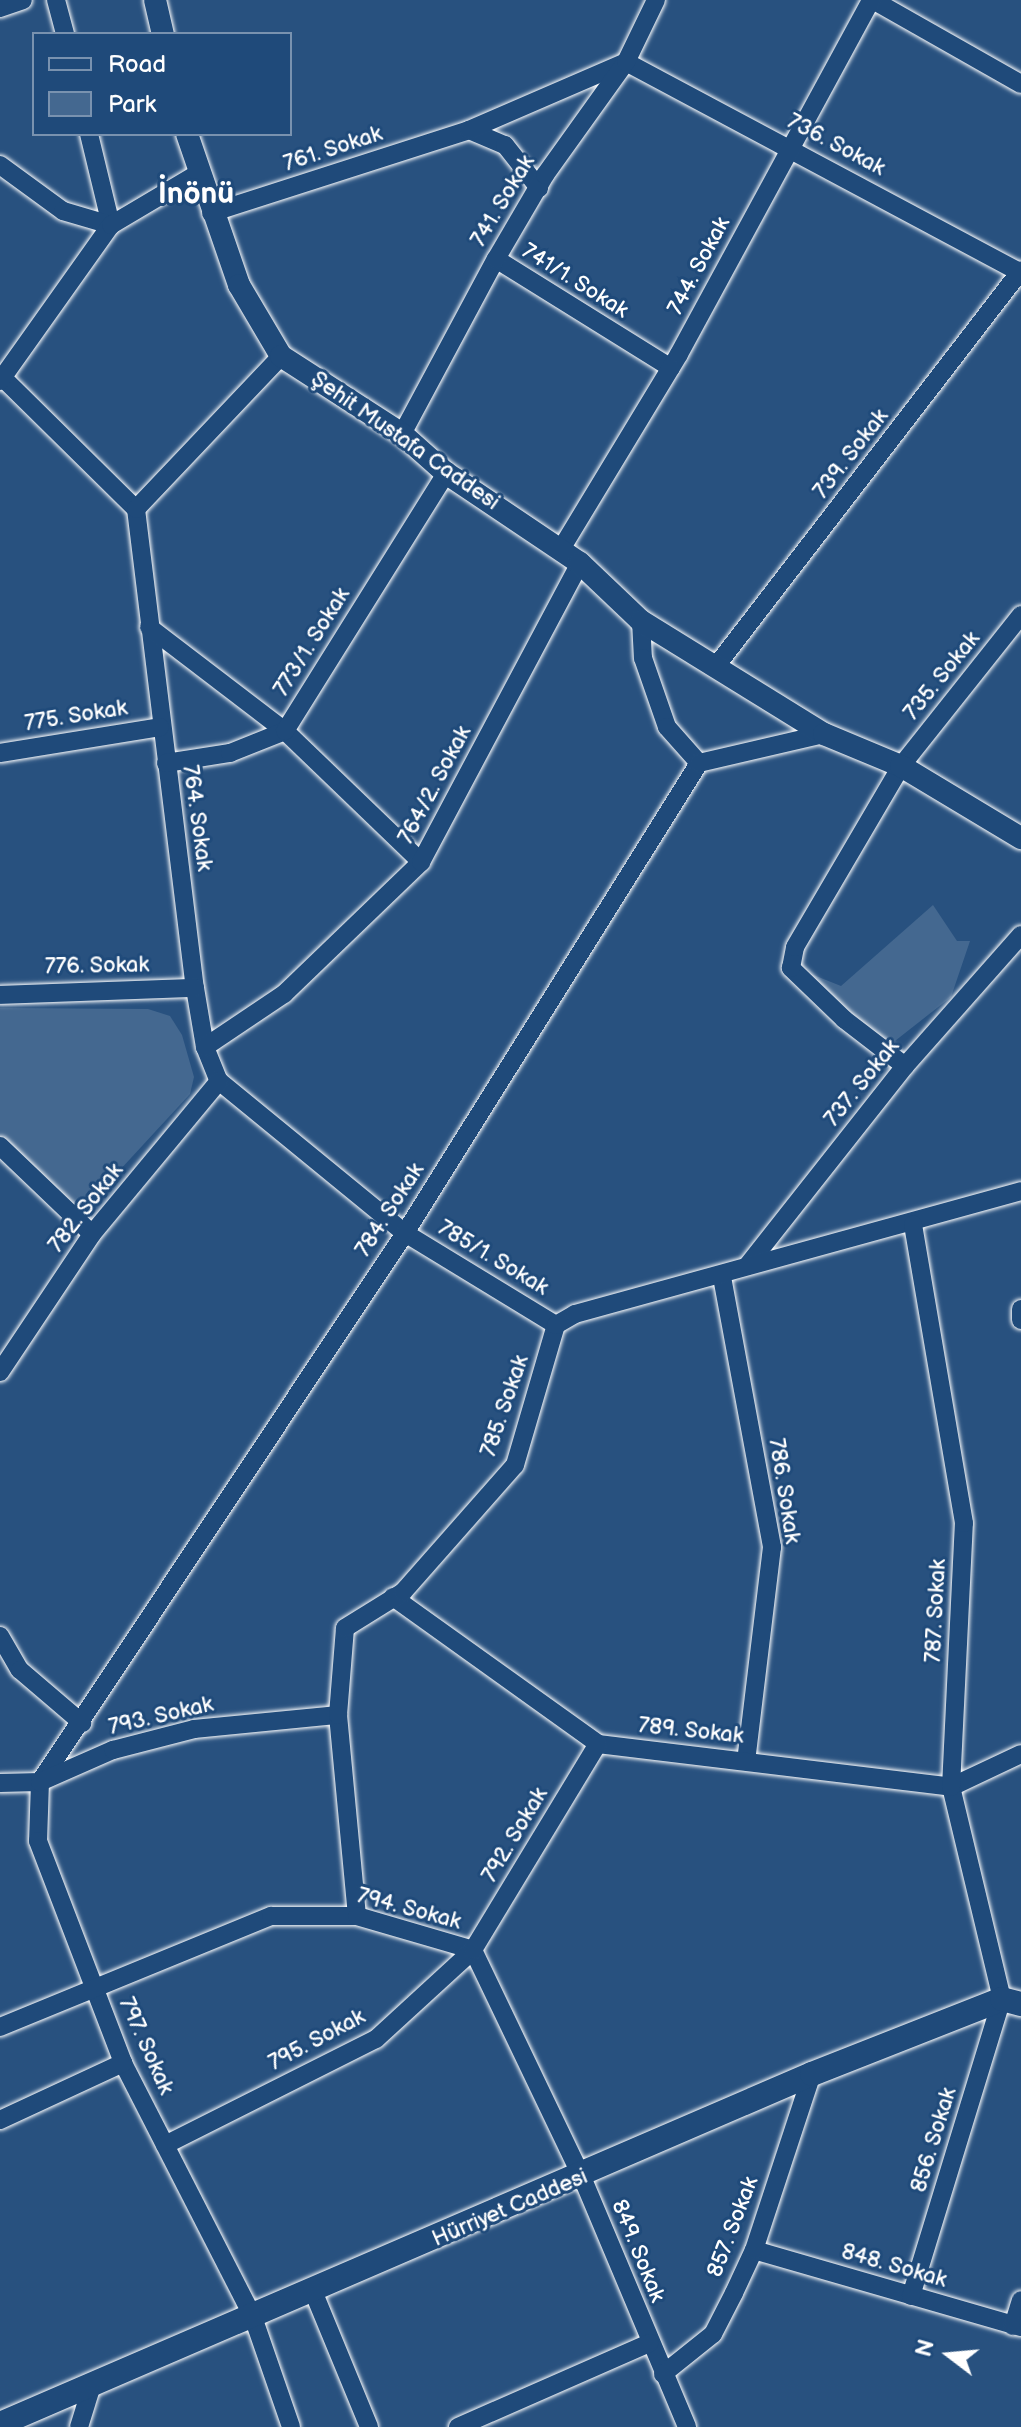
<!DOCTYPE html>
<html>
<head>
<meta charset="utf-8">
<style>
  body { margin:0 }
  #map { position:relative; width:1021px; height:2427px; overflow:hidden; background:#28517f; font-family:"Balsamiq Sans",sans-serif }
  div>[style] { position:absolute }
  .green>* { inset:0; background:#446890 }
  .roads { filter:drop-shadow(0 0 2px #fff) drop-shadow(0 0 2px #fff) }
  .minor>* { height:18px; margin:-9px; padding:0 9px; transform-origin:9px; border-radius:9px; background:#1f4a7a }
  .tertiary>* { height:22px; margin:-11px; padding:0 11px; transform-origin:11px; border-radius:11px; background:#1f4a7a }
  .secondary>* { height:24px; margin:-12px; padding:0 12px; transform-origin:12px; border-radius:12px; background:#1f4a7a }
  span { translate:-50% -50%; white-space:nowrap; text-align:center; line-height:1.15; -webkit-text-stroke:6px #1f4a7a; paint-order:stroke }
  .street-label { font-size:22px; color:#fff }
  .district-label { font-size:30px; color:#fff; font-weight:700 }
  .legend { position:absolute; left:32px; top:32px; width:260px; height:104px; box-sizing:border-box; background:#1f4a7a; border:2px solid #7992af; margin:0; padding:10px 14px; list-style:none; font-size:24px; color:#fff }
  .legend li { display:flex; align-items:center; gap:16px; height:40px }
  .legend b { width:40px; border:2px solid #7992af }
  .north { position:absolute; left:909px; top:2315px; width:80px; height:80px; -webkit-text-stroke:6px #1f4a7a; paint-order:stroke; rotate:286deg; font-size:22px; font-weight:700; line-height:32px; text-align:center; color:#fff }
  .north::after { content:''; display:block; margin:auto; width:28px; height:36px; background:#fff; clip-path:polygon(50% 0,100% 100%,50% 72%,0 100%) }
</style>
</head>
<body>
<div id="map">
  <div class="green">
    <div style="clip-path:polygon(933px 905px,957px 941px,970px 941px,951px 997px,886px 1048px,796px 968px,841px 986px)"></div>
    <div style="clip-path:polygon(0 1008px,148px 1009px,170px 1016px,182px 1035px,194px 1077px,190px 1094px,83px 1210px,76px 1210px,0 1136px)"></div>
  </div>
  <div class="roads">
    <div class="minor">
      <div style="left:56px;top:0;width:35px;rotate:75deg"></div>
      <div style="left:873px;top:0;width:170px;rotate:29.6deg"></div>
      <div style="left:0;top:8px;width:24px;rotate:-19deg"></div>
      <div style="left:469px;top:130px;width:39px;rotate:23deg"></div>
      <div style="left:505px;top:145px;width:55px;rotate:51.7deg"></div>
      <div style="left:89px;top:134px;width:94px;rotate:76.4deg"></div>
      <div style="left:0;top:165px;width:78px;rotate:36.1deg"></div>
      <div style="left:63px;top:211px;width:50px;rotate:16.3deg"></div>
      <div style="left:211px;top:213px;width:271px;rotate:-17.8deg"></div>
      <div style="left:469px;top:130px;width:171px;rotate:-23.4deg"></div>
      <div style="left:626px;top:62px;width:448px;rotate:28.1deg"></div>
      <div style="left:496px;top:259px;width:206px;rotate:31.9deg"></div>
      <div style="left:0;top:375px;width:191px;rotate:44.6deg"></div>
      <div style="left:136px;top:509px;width:483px;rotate:83deg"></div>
      <div style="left:195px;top:988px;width:60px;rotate:80.4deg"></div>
      <div style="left:205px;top:1047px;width:37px;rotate:68deg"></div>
      <div style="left:219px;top:1081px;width:240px;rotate:39.3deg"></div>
      <div style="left:405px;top:1233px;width:177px;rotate:31.4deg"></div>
      <div style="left:0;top:381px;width:191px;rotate:-54.6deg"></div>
      <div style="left:111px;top:225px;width:100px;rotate:-30.7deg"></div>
      <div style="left:402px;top:434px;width:199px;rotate:-61.8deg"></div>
      <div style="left:496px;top:259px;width:97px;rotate:-59.7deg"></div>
      <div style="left:545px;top:175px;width:139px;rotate:-54.4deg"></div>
      <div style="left:626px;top:62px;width:69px;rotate:-64.2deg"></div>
      <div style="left:136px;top:509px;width:211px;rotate:-46.5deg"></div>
      <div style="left:561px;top:549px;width:228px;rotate:-58.8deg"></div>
      <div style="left:679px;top:354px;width:403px;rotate:-61.5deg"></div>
      <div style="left:641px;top:621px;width:37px;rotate:87deg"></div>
      <div style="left:643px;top:658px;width:73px;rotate:70.8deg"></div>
      <div style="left:667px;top:727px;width:48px;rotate:48.4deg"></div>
      <div style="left:149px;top:627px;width:171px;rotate:37.4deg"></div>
      <div style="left:285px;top:731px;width:189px;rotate:43.9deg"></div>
      <div style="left:717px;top:665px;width:498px;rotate:-52.4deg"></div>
      <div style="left:0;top:753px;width:162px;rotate:-9.2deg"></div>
      <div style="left:166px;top:763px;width:65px;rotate:-8.9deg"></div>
      <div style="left:230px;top:753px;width:59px;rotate:-21.8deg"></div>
      <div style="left:285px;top:731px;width:304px;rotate:-58deg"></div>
      <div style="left:0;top:995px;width:195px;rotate:-2.1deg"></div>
      <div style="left:205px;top:1047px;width:95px;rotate:-33.9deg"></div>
      <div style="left:284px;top:994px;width:190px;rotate:-43.9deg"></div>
      <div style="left:421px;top:862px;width:339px;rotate:-62deg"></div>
      <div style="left:905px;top:1066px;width:77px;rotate:-142.4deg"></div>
      <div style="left:844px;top:1019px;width:74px;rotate:-136.1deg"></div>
      <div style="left:791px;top:968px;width:21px;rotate:-79deg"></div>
      <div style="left:795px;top:947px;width:210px;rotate:-59.6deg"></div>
      <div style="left:901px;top:766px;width:193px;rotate:-51.5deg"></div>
      <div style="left:0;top:1146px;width:127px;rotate:43.7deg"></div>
      <div style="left:747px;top:1266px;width:255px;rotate:-51.7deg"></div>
      <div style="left:905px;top:1066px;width:175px;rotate:-48.5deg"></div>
      <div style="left:722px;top:1277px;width:275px;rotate:79.5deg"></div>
      <div style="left:772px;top:1547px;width:216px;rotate:96.9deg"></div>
      <div style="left:1021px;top:1309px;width:11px;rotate:90deg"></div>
      <div style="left:0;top:1372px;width:166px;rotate:-56.3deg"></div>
      <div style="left:92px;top:1234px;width:199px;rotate:-50.3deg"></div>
      <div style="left:393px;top:1597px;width:252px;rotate:35.6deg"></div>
      <div style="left:598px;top:1744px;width:356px;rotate:6.9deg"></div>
      <div style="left:951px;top:1787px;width:77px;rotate:-25.2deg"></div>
      <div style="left:0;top:1636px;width:39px;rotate:60deg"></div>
      <div style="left:20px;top:1670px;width:82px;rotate:40.5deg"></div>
      <div style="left:40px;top:1782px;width:659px;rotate:-56.38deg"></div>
      <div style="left:405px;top:1233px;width:554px;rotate:-57.97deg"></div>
      <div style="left:699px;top:763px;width:128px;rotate:-13.1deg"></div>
      <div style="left:40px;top:1782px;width:59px;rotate:91.9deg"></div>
      <div style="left:38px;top:1841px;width:238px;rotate:69deg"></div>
      <div style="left:123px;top:2063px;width:285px;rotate:62.9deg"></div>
      <div style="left:253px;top:2317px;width:116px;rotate:70.9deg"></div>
      <div style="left:0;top:1783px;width:40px;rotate:-1.4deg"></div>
      <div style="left:40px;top:1782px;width:80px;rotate:-23.7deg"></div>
      <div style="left:113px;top:1750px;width:84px;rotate:-14.5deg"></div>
      <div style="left:194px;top:1729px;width:145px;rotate:-5.6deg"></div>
      <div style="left:357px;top:1916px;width:202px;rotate:-95.4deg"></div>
      <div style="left:338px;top:1715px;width:87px;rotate:-85.4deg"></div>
      <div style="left:345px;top:1628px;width:68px;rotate:-31.8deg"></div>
      <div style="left:403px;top:1592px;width:169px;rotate:-48.6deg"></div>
      <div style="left:515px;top:1465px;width:146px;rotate:-73.7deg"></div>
      <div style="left:556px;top:1325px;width:22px;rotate:-30deg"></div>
      <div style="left:575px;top:1314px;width:463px;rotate:-15.4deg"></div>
      <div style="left:0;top:2027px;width:293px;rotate:-22.3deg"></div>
      <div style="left:271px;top:1916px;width:86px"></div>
      <div style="left:357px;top:1916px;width:121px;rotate:16.3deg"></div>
      <div style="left:473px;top:1950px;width:252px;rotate:64.4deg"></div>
      <div style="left:582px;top:2177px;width:271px;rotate:67.2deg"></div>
      <div style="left:0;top:2120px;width:136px;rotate:-24.9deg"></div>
      <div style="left:165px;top:2145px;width:236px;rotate:-26.7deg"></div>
      <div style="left:376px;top:2039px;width:132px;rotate:-42.5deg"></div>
      <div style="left:473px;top:1950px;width:241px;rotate:-58.8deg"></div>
      <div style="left:754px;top:2250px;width:278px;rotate:16.1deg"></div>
      <div style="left:313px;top:2291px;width:147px;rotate:67.6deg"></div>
      <div style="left:911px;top:2296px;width:311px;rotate:-73deg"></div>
      <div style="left:1002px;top:1999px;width:218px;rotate:-103.5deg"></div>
      <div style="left:951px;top:1787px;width:264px;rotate:-87.2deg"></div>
      <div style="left:964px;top:1523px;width:303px;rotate:-99.7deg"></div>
      <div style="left:1013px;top:2326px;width:27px;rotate:-73deg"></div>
      <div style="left:663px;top:2374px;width:64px;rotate:-38.7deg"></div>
      <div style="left:713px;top:2334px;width:46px;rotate:-62.9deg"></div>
      <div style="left:734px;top:2293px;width:47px;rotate:-65.1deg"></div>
      <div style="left:754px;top:2250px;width:185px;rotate:-71.8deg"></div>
      <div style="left:79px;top:2427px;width:44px;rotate:-72.8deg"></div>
      <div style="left:458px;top:2427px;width:209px;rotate:-23.7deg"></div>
    </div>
    <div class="tertiary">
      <div style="left:155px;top:0;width:35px;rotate:77deg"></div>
      <div style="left:187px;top:134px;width:160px;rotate:71deg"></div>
      <div style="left:239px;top:285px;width:82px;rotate:59.4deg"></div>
      <div style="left:281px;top:356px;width:144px;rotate:32.8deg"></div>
      <div style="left:402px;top:434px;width:59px;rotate:41.6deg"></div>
      <div style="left:446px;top:473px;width:161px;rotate:33.9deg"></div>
      <div style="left:580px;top:563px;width:84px;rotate:43.6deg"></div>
      <div style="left:641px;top:621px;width:215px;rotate:31.7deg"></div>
      <div style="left:824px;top:734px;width:83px;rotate:22.6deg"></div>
      <div style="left:901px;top:766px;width:140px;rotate:31deg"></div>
    </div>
    <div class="secondary">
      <div style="left:0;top:2424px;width:884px;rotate:-23.32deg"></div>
      <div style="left:812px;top:2074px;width:204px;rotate:-21.5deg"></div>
      <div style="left:1002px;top:1999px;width:20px;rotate:15deg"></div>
    </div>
  </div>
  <div class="street-label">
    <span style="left:836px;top:145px;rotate:28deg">736. Sokak</span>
    <span style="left:333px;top:149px;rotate:-18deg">761. Sokak</span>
    <span style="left:503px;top:201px;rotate:-59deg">741. Sokak</span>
    <span style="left:699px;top:266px;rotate:-62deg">744. Sokak</span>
    <span style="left:575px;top:281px;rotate:32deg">741/1. Sokak</span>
    <span style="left:405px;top:441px;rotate:35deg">Şehit Mustafa Caddesi</span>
    <span style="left:851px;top:454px;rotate:-52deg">739. Sokak</span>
    <span style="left:312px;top:642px;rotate:-58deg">773/1. Sokak</span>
    <span style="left:942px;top:676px;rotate:-51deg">735. Sokak</span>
    <span style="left:76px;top:716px;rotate:-9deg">775. Sokak</span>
    <span style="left:435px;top:785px;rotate:-62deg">764/2. Sokak</span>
    <span style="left:197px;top:818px;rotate:82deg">764. Sokak</span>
    <span style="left:97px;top:966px;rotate:-1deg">776. Sokak</span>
    <span style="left:862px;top:1083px;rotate:-51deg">737. Sokak</span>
    <span style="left:86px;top:1208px;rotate:-52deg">782. Sokak</span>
    <span style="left:390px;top:1210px;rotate:-57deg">784. Sokak</span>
    <span style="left:493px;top:1258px;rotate:31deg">785/1. Sokak</span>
    <span style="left:505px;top:1406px;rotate:-71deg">785. Sokak</span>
    <span style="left:784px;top:1491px;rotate:81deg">786. Sokak</span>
    <span style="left:936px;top:1611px;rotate:-87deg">787. Sokak</span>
    <span style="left:161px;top:1716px;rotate:-13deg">793. Sokak</span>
    <span style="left:691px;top:1731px;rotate:6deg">789. Sokak</span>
    <span style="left:515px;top:1835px;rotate:-59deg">792. Sokak</span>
    <span style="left:409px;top:1909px;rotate:15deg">794. Sokak</span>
    <span style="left:317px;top:2040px;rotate:-28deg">795. Sokak</span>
    <span style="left:146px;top:2046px;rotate:66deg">797. Sokak</span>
    <span style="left:934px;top:2140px;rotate:-73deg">856. Sokak</span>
    <span style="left:510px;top:2208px;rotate:-23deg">Hürriyet Caddesi</span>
    <span style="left:733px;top:2227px;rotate:-69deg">857. Sokak</span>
    <span style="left:638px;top:2251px;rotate:68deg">849. Sokak</span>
    <span style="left:894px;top:2266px;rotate:16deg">848. Sokak</span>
  </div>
  <div class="district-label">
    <span style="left:196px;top:194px">İnönü</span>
  </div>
  <ul class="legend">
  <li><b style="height:10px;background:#1f4a7a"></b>Road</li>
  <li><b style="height:22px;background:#446890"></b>Park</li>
  </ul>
  <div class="north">N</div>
</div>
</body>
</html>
